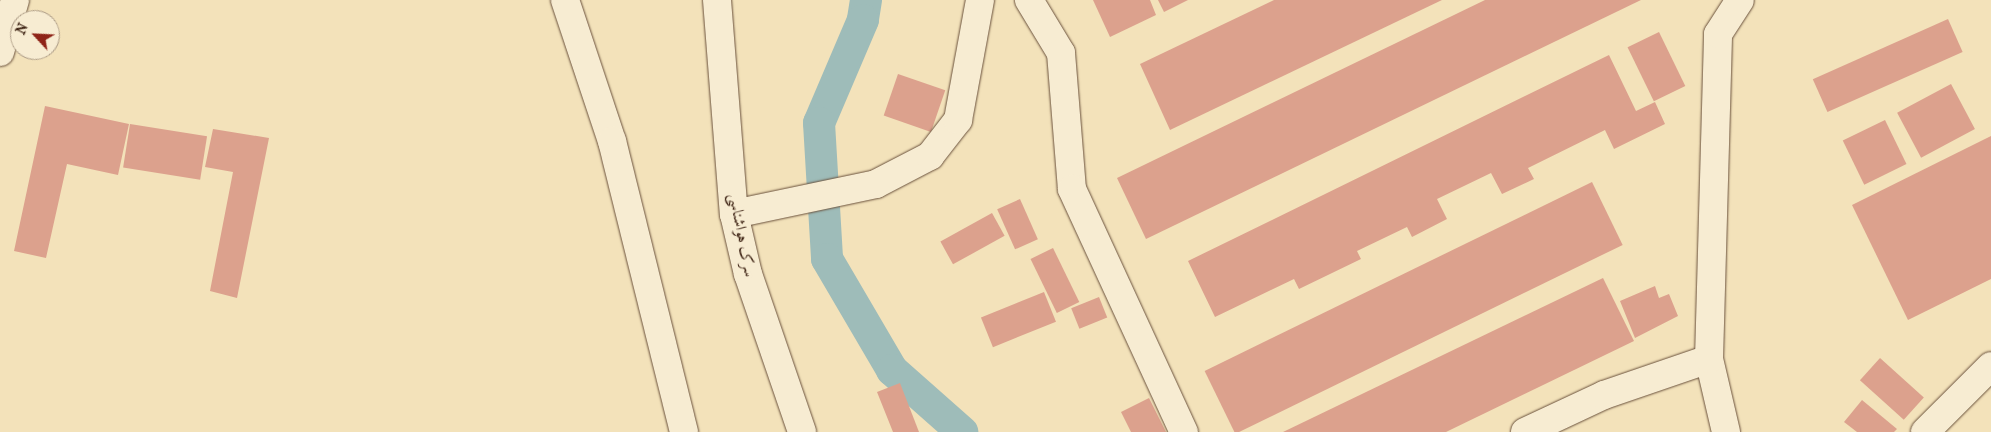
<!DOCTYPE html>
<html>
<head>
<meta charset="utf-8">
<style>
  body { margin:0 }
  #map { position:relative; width:1991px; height:432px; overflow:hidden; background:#f3e2ba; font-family:"IM FELL French Canon",Amiri,serif }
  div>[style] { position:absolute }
  .canal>* { height:32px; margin:-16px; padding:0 16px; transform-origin:16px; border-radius:16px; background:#9ebcb9 }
  .building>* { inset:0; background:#dca18d; transform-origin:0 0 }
  .roads { filter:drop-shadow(0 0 1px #6a513c) drop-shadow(0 0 1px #6a513c) }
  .minor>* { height:28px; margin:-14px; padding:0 14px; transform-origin:14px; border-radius:14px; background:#f7ecd2 }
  span { translate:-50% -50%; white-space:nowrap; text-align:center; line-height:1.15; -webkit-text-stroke:4.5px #f7ecd2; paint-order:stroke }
  .street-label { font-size:16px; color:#3c2112 }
  .north { position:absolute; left:10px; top:10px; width:50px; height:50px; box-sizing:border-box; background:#f7ecd2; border:1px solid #ac9b85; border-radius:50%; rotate:295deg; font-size:14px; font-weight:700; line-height:20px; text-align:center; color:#3c2112 }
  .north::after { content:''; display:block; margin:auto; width:18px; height:22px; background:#8f2418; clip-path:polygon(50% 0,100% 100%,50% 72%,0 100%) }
</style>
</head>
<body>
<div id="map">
  <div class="canal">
    <div style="left:866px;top:0;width:20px;rotate:99deg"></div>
    <div style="left:863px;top:20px;width:112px;rotate:113.1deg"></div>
    <div style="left:819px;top:123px;width:136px;rotate:86.6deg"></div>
    <div style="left:827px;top:259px;width:129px;rotate:59.6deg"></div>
    <div style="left:892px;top:370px;width:94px;rotate:41.5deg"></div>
  </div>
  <div class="building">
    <div style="clip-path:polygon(1093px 0,1150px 0,1156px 15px,1110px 37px)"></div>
    <div style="clip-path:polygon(1158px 0,1188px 0,1164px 12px)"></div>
    <div style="clip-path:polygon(1274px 0,1442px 0,1170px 130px,1140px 64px)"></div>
    <div style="clip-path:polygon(1485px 0,1641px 0,1146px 239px,1117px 178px)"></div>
    <div style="left:1948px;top:19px;width:36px;height:148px;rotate:66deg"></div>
    <div style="left:1659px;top:32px;width:60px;height:35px;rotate:64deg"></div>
    <div style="clip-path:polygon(1609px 55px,1636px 111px,1655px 102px,1665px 124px,1614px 149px,1605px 130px,1528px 168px,1534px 179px,1502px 194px,1491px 173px,1437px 199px,1447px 219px,1412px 237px,1407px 227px,1357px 251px,1361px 259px,1299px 289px,1294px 279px,1215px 317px,1188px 261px)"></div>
    <div style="left:898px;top:74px;width:50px;height:44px;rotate:19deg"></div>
    <div style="left:1951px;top:84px;width:51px;height:61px;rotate:62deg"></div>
    <div style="clip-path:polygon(45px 106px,129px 124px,118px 175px,67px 164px,46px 258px,14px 251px)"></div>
    <div style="left:1885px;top:120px;width:49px;height:47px;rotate:64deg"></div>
    <div style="left:130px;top:124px;width:78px;height:44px;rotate:9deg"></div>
    <div style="clip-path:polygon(213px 129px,269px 138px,237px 298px,210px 291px,233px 172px,205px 167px)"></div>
    <div style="clip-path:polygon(1991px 136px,1991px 279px,1908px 320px,1852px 205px)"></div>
    <div style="left:1592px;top:182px;width:70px;height:431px;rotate:64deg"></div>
    <div style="left:1020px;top:199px;width:44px;height:25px;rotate:66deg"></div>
    <div style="left:992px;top:213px;width:26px;height:59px;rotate:61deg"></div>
    <div style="left:1053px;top:248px;width:60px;height:25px;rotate:64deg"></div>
    <div style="clip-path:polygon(1603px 278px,1634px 341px,1446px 432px,1283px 432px)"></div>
    <div style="clip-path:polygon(1655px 286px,1659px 298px,1669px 294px,1678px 316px,1635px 338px,1620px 301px)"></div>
    <div style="left:1044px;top:292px;width:32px;height:68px;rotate:68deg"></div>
    <div style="left:1099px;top:297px;width:22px;height:30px;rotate:68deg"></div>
    <div style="left:1880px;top:358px;width:59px;height:30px;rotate:42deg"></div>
    <div style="clip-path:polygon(900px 383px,919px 432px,893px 432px,877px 392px)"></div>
    <div style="clip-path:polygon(1149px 398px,1166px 432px,1131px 432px,1121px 412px)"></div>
    <div style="clip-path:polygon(1862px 400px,1897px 429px,1894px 432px,1857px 432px,1844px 422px)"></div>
  </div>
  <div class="roads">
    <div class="minor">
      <div style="left:565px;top:0;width:149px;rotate:71.6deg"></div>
      <div style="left:612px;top:141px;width:300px;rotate:76.1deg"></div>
      <div style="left:717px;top:0;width:215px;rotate:85.5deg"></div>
      <div style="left:734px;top:214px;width:62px;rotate:76.9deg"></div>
      <div style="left:748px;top:274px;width:167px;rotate:71.1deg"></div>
      <div style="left:1029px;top:0;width:62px;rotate:58.9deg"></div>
      <div style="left:1061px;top:53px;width:136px;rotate:85.4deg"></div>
      <div style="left:1072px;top:189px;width:268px;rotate:65.3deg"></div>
      <div style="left:0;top:52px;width:54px;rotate:-73.9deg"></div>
      <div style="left:734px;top:214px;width:145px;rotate:-11.9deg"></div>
      <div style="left:876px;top:184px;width:61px;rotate:-27.4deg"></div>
      <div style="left:930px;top:156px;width:46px;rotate:-52.1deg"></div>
      <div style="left:958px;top:120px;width:122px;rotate:-79.6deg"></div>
      <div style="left:1525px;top:432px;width:87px;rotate:-25.1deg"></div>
      <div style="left:1604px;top:395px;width:111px;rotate:-18.9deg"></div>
      <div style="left:1726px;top:432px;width:75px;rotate:-103.1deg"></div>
      <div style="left:1709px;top:359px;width:325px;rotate:-88.4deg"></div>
      <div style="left:1718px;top:34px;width:40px;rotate:-57.1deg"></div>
      <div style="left:1925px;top:432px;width:93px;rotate:-45deg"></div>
    </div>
  </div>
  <div class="street-label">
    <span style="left:742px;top:235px;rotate:79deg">سرک هواشناسی</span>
  </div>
  <div class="north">N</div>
</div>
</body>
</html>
